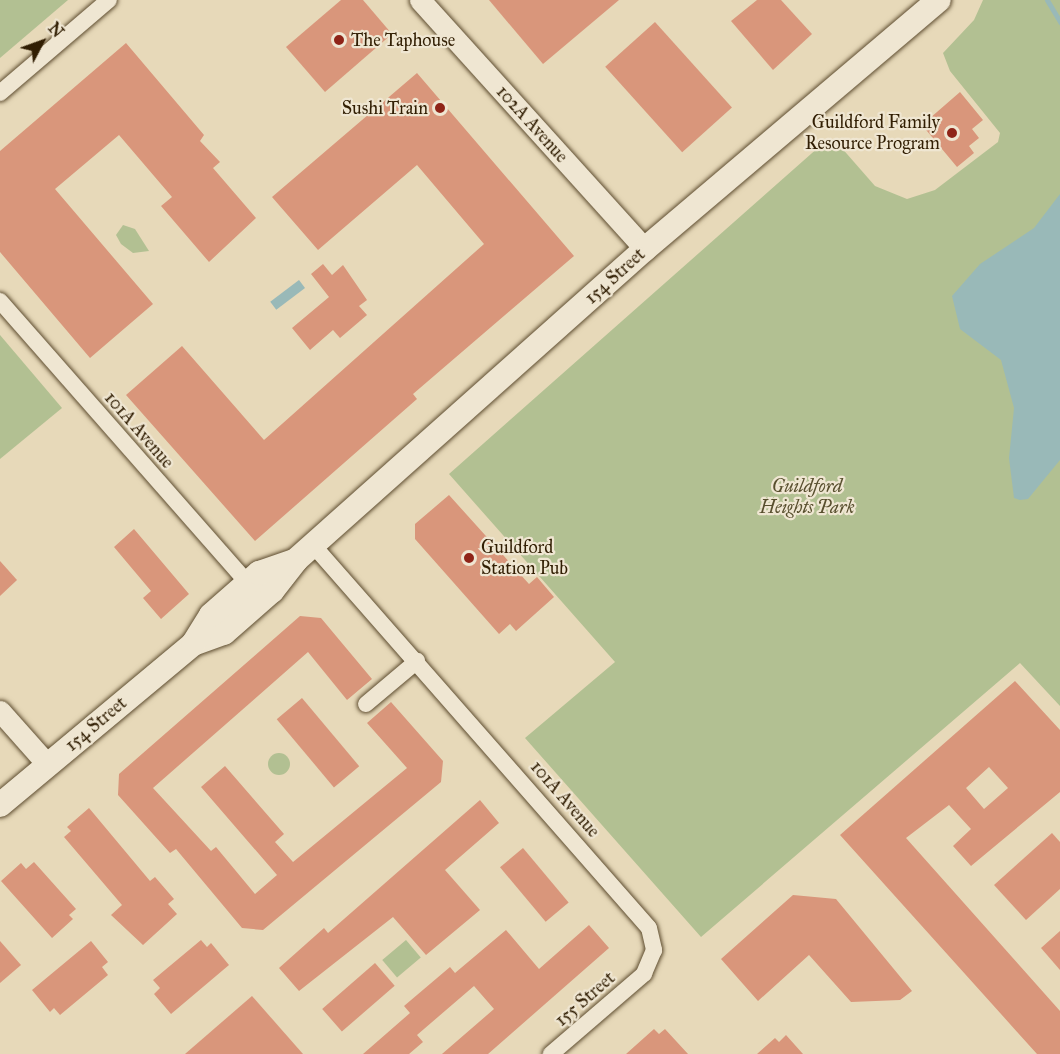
<!DOCTYPE html>
<html>
<head>
<meta charset="utf-8">
<style>
  body { margin:0 }
  #map { position:relative; width:1060px; height:1054px; overflow:hidden; background:#e7d9b9; font-family:"IM FELL Great Primer",serif }
  div>[style] { position:absolute }
  .green>* { inset:0; background:#b2c092; transform-origin:0 0 }
  .round { border-radius:50% }
  .water>* { inset:0; background:#99b9b8; transform-origin:0 0 }
  .stream>* { height:5px; margin:-2.5px; padding:0 2.5px; transform-origin:2.5px; border-radius:2.5px; background:#99b9b8 }
  .building>* { inset:0; background:#d9967b; transform-origin:0 0 }
  .roads { filter:drop-shadow(0 0 2px #5e4d30) drop-shadow(0 0 2px #5e4d30) }
  .minor>* { height:16px; margin:-8px; padding:0 8px; transform-origin:8px; border-radius:8px; background:#efe6d2 }
  .tertiary>* { height:21px; margin:-10.5px; padding:0 10.5px; transform-origin:10.5px; border-radius:10.5px; background:#efe6d2 }
  .secondary>* { height:24px; margin:-12px; padding:0 12px; transform-origin:12px; border-radius:12px; background:#efe6d2 }
  .dots>* { width:16px; height:16px; translate:-50% -50%; box-sizing:border-box; border:3px solid #efe6d2; border-radius:50% }
  span { translate:-50% -50%; white-space:nowrap; text-align:center; line-height:1.15; -webkit-text-stroke:4.5px #efe6d2; paint-order:stroke }
  .poi-label { font-size:18px; color:#311e03 }
  .left { translate:0 -50%; text-align:left }
  .right { translate:-100% -50%; text-align:right }
  .street-label { font-size:18px; color:#311e03 }
  .park-label { font-size:18px; color:#584f2e; font-style:italic }
  .north { position:absolute; left:12px; top:12px; width:60px; height:60px; -webkit-text-stroke:4px #efe6d2; paint-order:stroke; rotate:49deg; font-size:16px; font-weight:700; line-height:24px; text-align:center; color:#311e03 }
  .north::after { content:''; display:block; margin:auto; width:21px; height:27px; background:#311e03; clip-path:polygon(50% 0,100% 100%,50% 72%,0 100%) }
</style>
</head>
<body>
<div id="map">
  <div class="green">
    <div style="clip-path:polygon(0 0,68px 0,0 58px)"></div>
    <div style="clip-path:polygon(983px 0,1060px 0,1060px 706px,1020px 663px,701px 937px,525px 738px,615px 662px,449px 474px,820px 146px,840px 146px,875px 186px,907px 199px,935px 190px,998px 142px,1000px 133px,950px 71px,943px 53px,974px 20px)"></div>
    <div style="clip-path:polygon(123px 225px,135px 229px,149px 251px,133px 253px,121px 244px,116px 235px)"></div>
    <div style="clip-path:polygon(0 335px,62px 408px,0 459px)"></div>
    <div class="round" style="left:268px;top:753px;width:22px;height:22px"></div>
    <div style="left:406px;top:940px;width:23px;height:31px;rotate:50deg"></div>
  </div>
  <div class="water">
    <div style="clip-path:polygon(1060px 194px,1060px 460px,1028px 499px,1020px 500px,1014px 498px,1009px 458px,1014px 408px,1001px 360px,960px 329px,952px 296px,980px 264px,1034px 228px)"></div>
    <div style="left:299px;top:280px;width:10px;height:36px;rotate:53deg"></div>
  </div>
  <div class="stream">
    <div style="left:1047px;top:0;width:26px;rotate:59deg"></div>
  </div>
  <div class="building">
    <div style="clip-path:polygon(341px 0,363px 0,392px 34px,325px 92px,286px 47px)"></div>
    <div style="clip-path:polygon(489px 0,619px 0,543px 64px)"></div>
    <div style="clip-path:polygon(757px 0,781px 0,812px 34px,773px 70px,731px 21px)"></div>
    <div style="left:655px;top:22px;width:115px;height:67px;rotate:48deg"></div>
    <div style="clip-path:polygon(126px 43px,204px 135px,200px 141px,220px 162px,213px 168px,256px 218px,209px 262px,161px 206px,172px 197px,119px 135px,55px 189px,153px 304px,90px 358px,0 252px,0 151px)"></div>
    <div style="clip-path:polygon(417px 73px,574px 256px,413px 394px,417px 399px,255px 541px,126px 395px,182px 346px,264px 440px,484px 244px,417px 165px,318px 250px,272px 197px)"></div>
    <div style="clip-path:polygon(960px 92px,983px 120px,972px 129px,979px 138px,969px 146px,974px 153px,957px 167px,922px 125px)"></div>
    <div style="clip-path:polygon(323px 264px,332px 275px,343px 265px,367px 300px,359px 306px,367px 315px,340px 338px,333px 330px,310px 350px,292px 328px,329px 297px,311px 274px)"></div>
    <div style="clip-path:polygon(449px 495px,529px 584px,537px 577px,554px 597px,516px 631px,510px 624px,499px 634px,415px 539px,415px 524px)"></div>
    <div style="clip-path:polygon(134px 529px,189px 594px,161px 619px,143px 598px,151px 591px,114px 547px)"></div>
    <div style="clip-path:polygon(0 561px,17px 580px,0 596px)"></div>
    <div style="clip-path:polygon(300px 616px,321px 618px,372px 679px,347px 700px,308px 652px,153px 788px,211px 851px,216px 847px,255px 894px,277px 875px,201px 787px,225px 766px,284px 834px,275px 842px,293px 862px,407px 768px,367px 723px,391px 702px,443px 761px,441px 782px,263px 930px,242px 928px,176px 849px,170px 853px,118px 795px,119px 774px)"></div>
    <div style="clip-path:polygon(evenodd,1015px 681px,1060px 730px,1060px 792px,971px 866px,953px 846px,971px 829px,949px 805px,906px 838px,1060px 1011px,1060px 1054px,1037px 1054px,840px 835px,1015px 681px,989px 767px,1008px 788px,984px 809px,966px 788px,989px 767px)"></div>
    <div style="left:302px;top:698px;width:89px;height:33px;rotate:50deg"></div>
    <div style="clip-path:polygon(480px 800px,499px 823px,445px 870px,480px 910px,426px 955px,393px 917px,299px 991px,279px 968px,324px 928px,328px 933px)"></div>
    <div style="clip-path:polygon(89px 808px,150px 881px,155px 877px,174px 899px,168px 904px,177px 914px,143px 945px,111px 915px,122px 905px,64px 837px,71px 831px,67px 827px)"></div>
    <div style="clip-path:polygon(1052px 833px,1060px 842px,1060px 889px,1026px 920px,994px 885px)"></div>
    <div style="left:523px;top:848px;width:71px;height:30px;rotate:50deg"></div>
    <div style="clip-path:polygon(34px 862px,76px 909px,69px 915px,73px 919px,52px 938px,1px 881px,21px 863px,26px 869px)"></div>
    <div style="clip-path:polygon(793px 895px,836px 899px,912px 991px,900px 1000px,851px 1002px,809px 955px,758px 1001px,721px 959px)"></div>
    <div style="clip-path:polygon(589px 925px,609px 948px,488px 1054px,442px 1054px,494px 1009px,474px 986px,417px 1035px,423px 1042px,409px 1054px,363px 1054px,410px 1013px,404px 1006px,450px 967px,455px 973px,506px 930px,539px 969px)"></div>
    <div style="clip-path:polygon(1060px 931px,1060px 970px,1041px 948px)"></div>
    <div style="clip-path:polygon(201px 940px,207px 947px,211px 943px,229px 965px,171px 1014px,154px 994px,160px 988px,153px 980px)"></div>
    <div style="clip-path:polygon(0 941px,21px 965px,0 983px)"></div>
    <div style="clip-path:polygon(91px 941px,108px 962px,102px 967px,108px 975px,60px 1015px,54px 1008px,50px 1012px,32px 990px)"></div>
    <div style="left:375px;top:963px;width:30px;height:70px;rotate:49deg"></div>
    <div style="clip-path:polygon(252px 996px,303px 1054px,185px 1054px)"></div>
    <div style="clip-path:polygon(654px 1029px,659px 1034px,665px 1029px,688px 1054px,626px 1054px)"></div>
    <div style="clip-path:polygon(786px 1035px,803px 1054px,757px 1054px,775px 1038px,779px 1042px)"></div>
  </div>
  <div class="roads">
    <div class="minor">
      <div style="left:0;top:93px;width:143px;rotate:-40.5deg"></div>
      <div style="left:0;top:301px;width:376px;rotate:48.7deg"></div>
      <div style="left:313px;top:545px;width:509px;rotate:48.74deg"></div>
      <div style="left:649px;top:928px;width:23px;rotate:77deg"></div>
      <div style="left:654px;top:950px;width:26px;rotate:113deg"></div>
      <div style="left:644px;top:974px;width:123px;rotate:139.3deg"></div>
      <div style="left:366px;top:704px;width:67px;rotate:-40.1deg"></div>
    </div>
    <div class="tertiary">
      <div style="left:420px;top:0;width:336px;rotate:47.9deg"></div>
      <div style="left:0;top:711px;width:71px;rotate:48.4deg"></div>
    </div>
    <div class="secondary">
      <div style="left:193px;top:644px;width:33px;rotate:-20deg"></div>
      <div style="left:224px;top:633px;width:64px;rotate:-41.2deg"></div>
      <div style="left:272px;top:591px;width:39px;rotate:-52deg"></div>
      <div style="left:296px;top:560px;width:467px;rotate:-41.7deg"></div>
      <div style="left:645px;top:249px;width:385px;rotate:-40.3deg"></div>
      <div style="left:0;top:805px;width:251px;rotate:-39.8deg"></div>
      <div style="left:193px;top:644px;width:34px;rotate:-58deg"></div>
      <div style="left:211px;top:615px;width:64px;rotate:-41.2deg"></div>
      <div style="left:259px;top:573px;width:39px;rotate:-19deg"></div>
    </div>
  </div>
  <div class="dots">
    <div style="left:339px;top:40px;background:#8f2418"></div>
    <div style="left:440px;top:108px;background:#8f2418"></div>
    <div style="left:952px;top:133px;background:#8f2418"></div>
    <div style="left:469px;top:558px;background:#8f2418"></div>
  </div>
  <div class="poi-label">
    <span class="left" style="left:351px;top:40px">The Taphouse</span>
    <span class="right" style="left:428px;top:108px">Sushi Train</span>
    <span class="right" style="left:940px;top:133px">Guildford Family<br>Resource Program</span>
    <span class="left" style="left:481px;top:558px">Guildford<br>Station Pub</span>
  </div>
  <div class="street-label">
    <span style="left:532px;top:124px;rotate:48deg">102A Avenue</span>
    <span style="left:615px;top:276px;rotate:-42deg">154 Street</span>
    <span style="left:139px;top:430px;rotate:49deg">101A Avenue</span>
    <span style="left:96px;top:724px;rotate:-40deg">154 Street</span>
    <span style="left:565px;top:799px;rotate:49deg">101A Avenue</span>
    <span style="left:585px;top:999px;rotate:-41deg">155 Street</span>
  </div>
  <div class="park-label">
    <span style="left:807px;top:497px">Guildford<br>Heights Park</span>
  </div>
  <div class="north">N</div>
</div>
</body>
</html>
